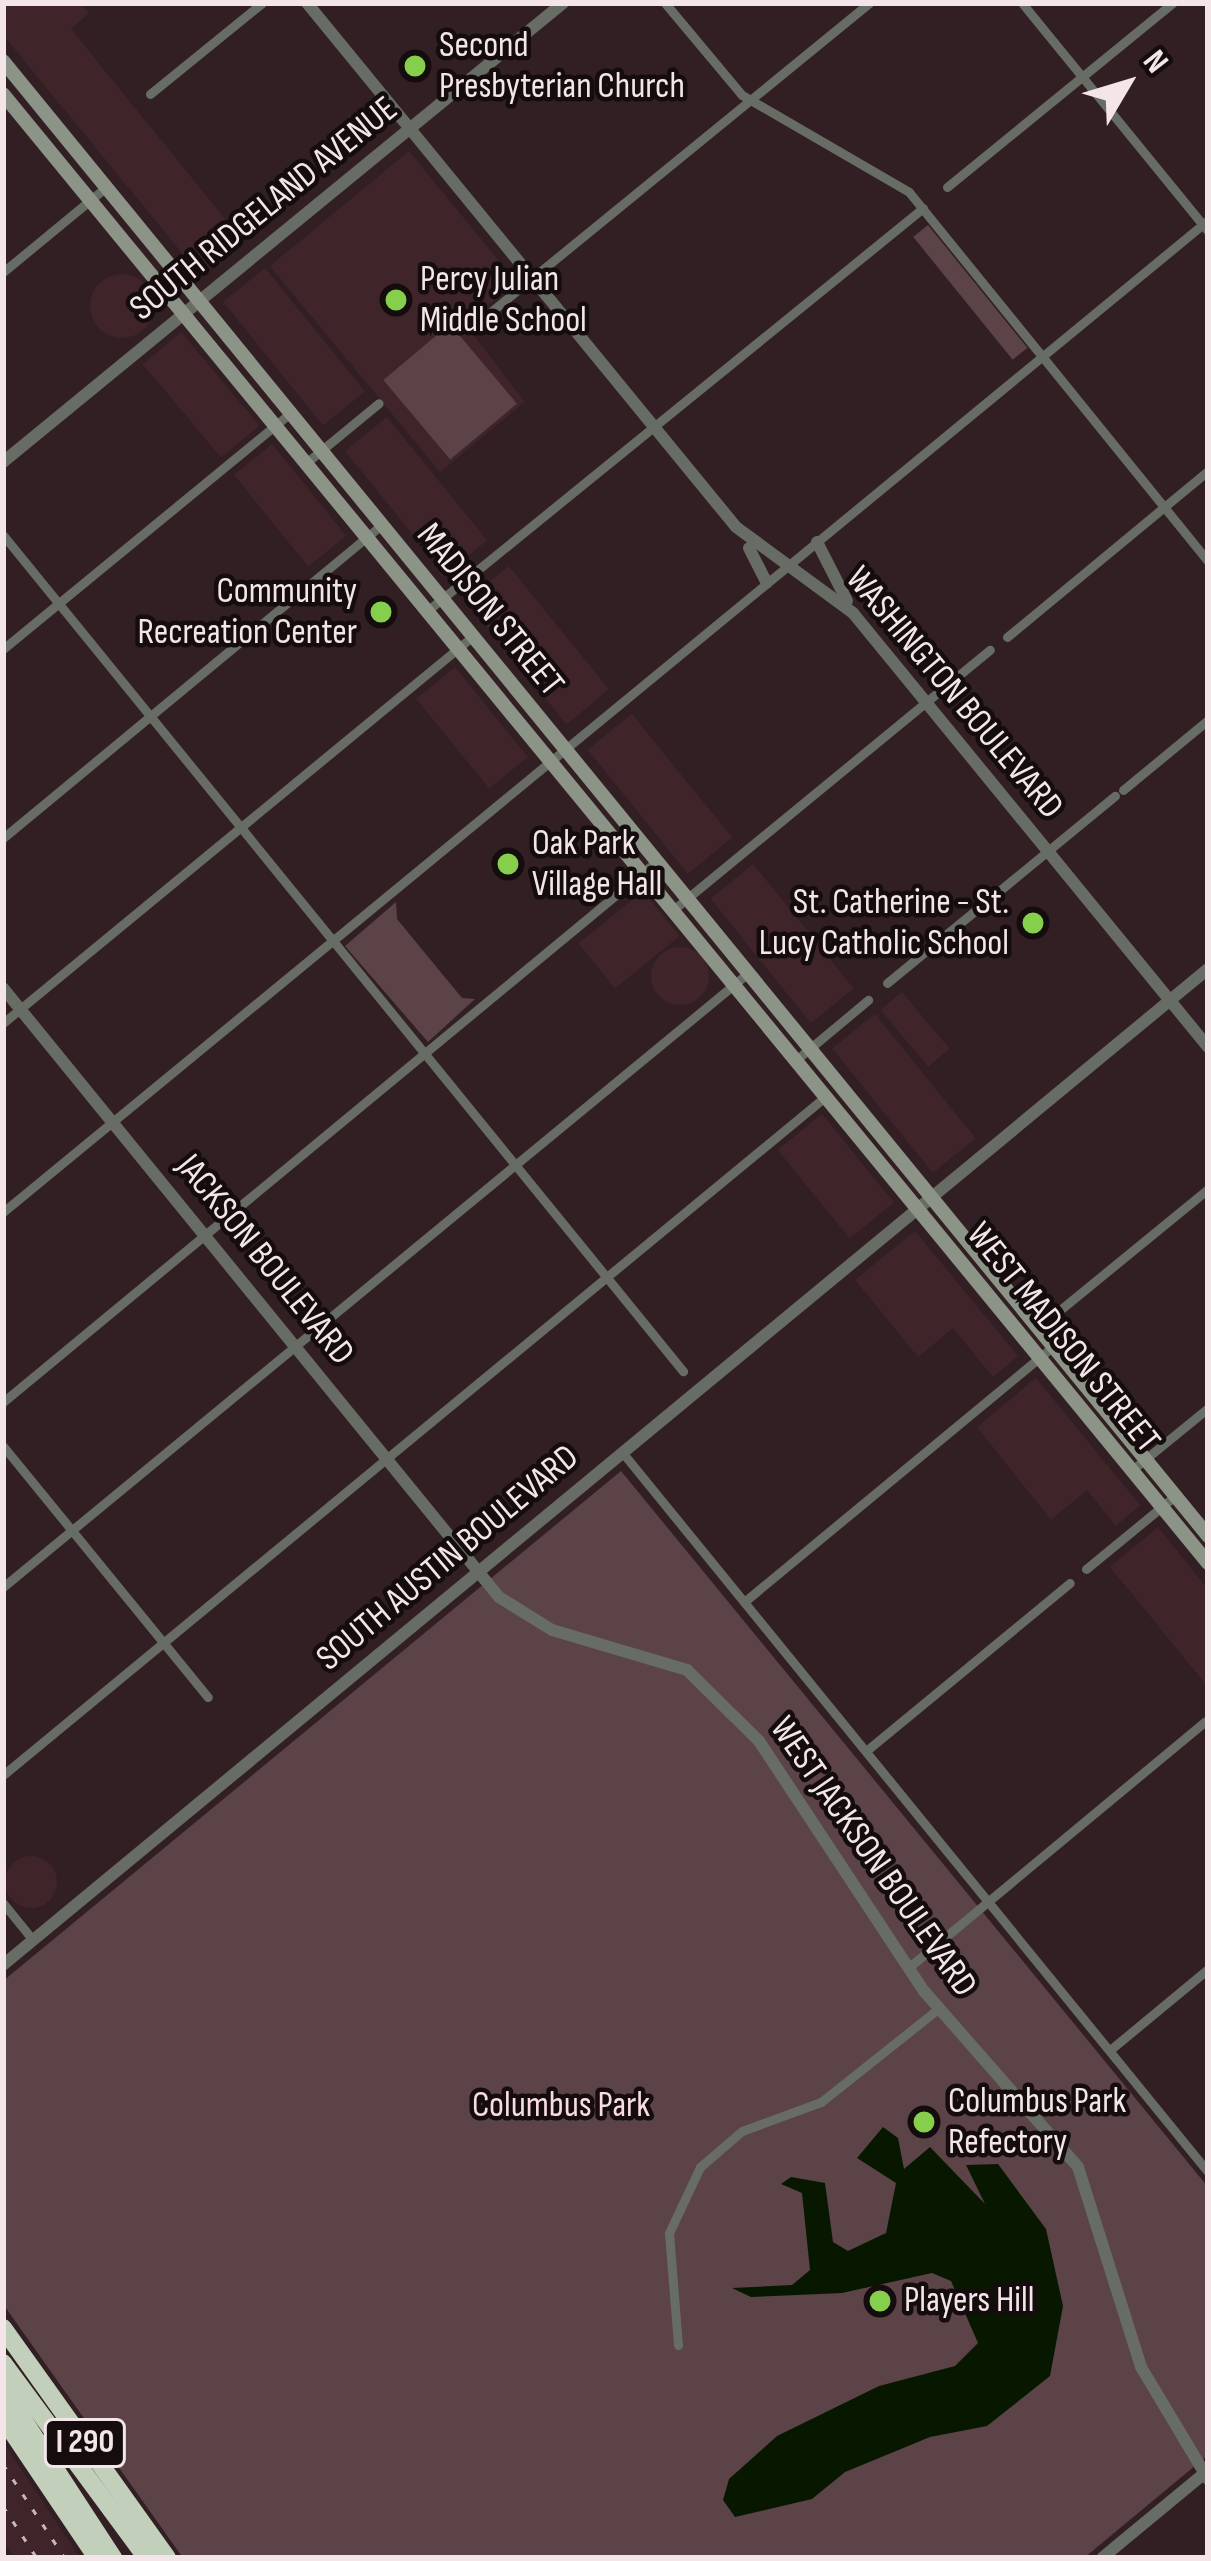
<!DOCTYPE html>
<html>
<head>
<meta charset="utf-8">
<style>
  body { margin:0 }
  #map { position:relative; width:1211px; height:2561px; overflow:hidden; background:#321f23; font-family:"Sofia Sans Condensed",sans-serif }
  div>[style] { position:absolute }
  .built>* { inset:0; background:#3f252a; transform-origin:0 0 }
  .round { border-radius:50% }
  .green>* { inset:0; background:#5b4347; transform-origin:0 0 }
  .water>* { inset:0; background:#081800 }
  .minor>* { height:9px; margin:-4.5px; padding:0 4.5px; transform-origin:4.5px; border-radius:4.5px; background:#676c64 }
  .tertiary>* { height:12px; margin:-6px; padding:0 6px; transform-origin:6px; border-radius:6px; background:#676c64 }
  .secondary>* { height:14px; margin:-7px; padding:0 7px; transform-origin:7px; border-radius:7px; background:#8c9487 }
  .motorway>* { height:18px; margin:-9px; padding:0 9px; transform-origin:9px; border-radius:9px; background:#c2cfbb }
  .rail>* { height:3px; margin-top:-1.5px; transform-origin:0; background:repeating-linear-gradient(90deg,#c7b8ba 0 6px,transparent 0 18px) }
  .dots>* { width:33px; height:33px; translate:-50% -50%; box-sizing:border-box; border:6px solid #140c0d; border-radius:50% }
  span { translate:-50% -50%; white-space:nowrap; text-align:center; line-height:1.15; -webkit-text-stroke:9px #140c0d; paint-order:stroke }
  .shield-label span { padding:3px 9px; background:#140c0d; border:3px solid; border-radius:9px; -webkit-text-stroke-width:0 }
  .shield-label { font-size:33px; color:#f4e6e8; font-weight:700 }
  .poi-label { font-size:36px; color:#f4e6e8 }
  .left { translate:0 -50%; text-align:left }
  .right { translate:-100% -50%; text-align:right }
  .street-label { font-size:36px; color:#f4e6e8 }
  .park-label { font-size:36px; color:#f9dce1 }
  .frame { position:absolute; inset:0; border:6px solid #f4e6e8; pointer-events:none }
  .north { position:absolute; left:1067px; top:24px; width:120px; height:120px; -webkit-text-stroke:9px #140c0d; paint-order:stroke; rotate:52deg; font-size:33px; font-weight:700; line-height:48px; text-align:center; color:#f4e6e8 }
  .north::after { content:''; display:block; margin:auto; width:42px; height:54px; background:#f4e6e8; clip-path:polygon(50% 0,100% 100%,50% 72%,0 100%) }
</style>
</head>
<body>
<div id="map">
  <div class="built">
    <div style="clip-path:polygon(3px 3px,81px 3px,89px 13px,71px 29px,243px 241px,201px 276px,3px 35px)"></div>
    <div style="clip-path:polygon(409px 151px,516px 282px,465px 324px,525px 402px,440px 472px,270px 266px)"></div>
    <div style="left:265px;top:268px;width:159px;height:54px;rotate:51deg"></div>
    <div class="round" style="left:90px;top:274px;width:64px;height:64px"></div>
    <div style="left:181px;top:332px;width:122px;height:50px;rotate:50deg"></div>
    <div style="left:387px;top:417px;width:159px;height:54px;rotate:51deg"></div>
    <div style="left:272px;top:444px;width:118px;height:49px;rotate:51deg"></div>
    <div style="left:509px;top:566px;width:159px;height:55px;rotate:51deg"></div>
    <div style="left:455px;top:667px;width:116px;height:50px;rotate:51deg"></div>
    <div style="left:632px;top:714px;width:159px;height:57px;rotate:51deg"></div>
    <div style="left:753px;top:864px;width:160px;height:55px;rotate:51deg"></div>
    <div style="left:643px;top:891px;width:58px;height:83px;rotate:51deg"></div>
    <div class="round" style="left:651px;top:947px;width:58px;height:58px"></div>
    <div style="left:902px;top:992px;width:74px;height:28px;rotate:50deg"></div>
    <div style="left:875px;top:1014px;width:160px;height:55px;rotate:51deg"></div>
    <div style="left:822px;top:1114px;width:114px;height:57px;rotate:51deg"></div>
    <div style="clip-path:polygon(915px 1231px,1018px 1356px,993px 1377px,953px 1328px,918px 1357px,855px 1280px)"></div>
    <div style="clip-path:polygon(1036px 1378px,1140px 1505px,1116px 1526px,1087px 1490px,1051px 1520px,977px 1427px)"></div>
    <div style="clip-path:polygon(1158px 1527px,1208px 1589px,1208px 1687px,1110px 1567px)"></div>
    <div class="round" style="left:5px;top:1856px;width:52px;height:52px"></div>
    <div style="clip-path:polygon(3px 2442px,80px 2558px,15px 2558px,3px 2540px)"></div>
  </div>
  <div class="green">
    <div style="left:928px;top:225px;width:158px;height:19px;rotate:51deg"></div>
    <div style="left:450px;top:324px;width:104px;height:87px;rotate:50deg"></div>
    <div style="clip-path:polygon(396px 902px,397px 919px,462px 998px,475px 999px,428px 1042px,345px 946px)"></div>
    <div style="clip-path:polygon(621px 1471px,1208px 2187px,1208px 2455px,1084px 2558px,183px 2558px,3px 2304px,3px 1981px)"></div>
  </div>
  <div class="water">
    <div style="clip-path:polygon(883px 2127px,898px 2138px,904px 2169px,930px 2147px,985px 2204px,966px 2165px,998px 2164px,1046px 2229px,1063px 2306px,1050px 2376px,987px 2426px,930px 2437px,845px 2472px,812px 2499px,735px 2517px,723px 2500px,729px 2479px,777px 2436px,879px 2386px,955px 2366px,978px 2343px,951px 2281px,932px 2273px,842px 2293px,751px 2297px,732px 2288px,792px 2285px,810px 2270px,802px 2193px,781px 2184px,791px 2177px,825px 2183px,833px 2242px,848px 2251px,886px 2233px,896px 2183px,857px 2158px)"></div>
  </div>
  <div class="minor">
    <div style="left:665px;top:3px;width:120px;rotate:50.1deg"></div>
    <div style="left:742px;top:95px;width:193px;rotate:30.1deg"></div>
    <div style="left:909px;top:192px;width:475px;rotate:51deg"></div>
    <div style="left:1022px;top:3px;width:294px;rotate:50.8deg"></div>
    <div style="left:150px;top:94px;width:144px;rotate:-39.1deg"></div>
    <div style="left:947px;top:187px;width:291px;rotate:-39.2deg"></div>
    <div style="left:3px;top:272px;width:134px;rotate:-39.5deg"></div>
    <div style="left:471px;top:328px;width:514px;rotate:-39.23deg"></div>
    <div style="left:306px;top:463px;width:94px;rotate:-39.4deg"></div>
    <div style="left:3px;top:535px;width:1078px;rotate:50.88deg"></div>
    <div style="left:427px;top:611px;width:639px;rotate:-39.09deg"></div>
    <div style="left:1007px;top:637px;width:261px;rotate:-39.6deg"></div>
    <div style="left:3px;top:649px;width:372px;rotate:-39.4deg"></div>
    <div style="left:1123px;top:790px;width:110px;rotate:-39.5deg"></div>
    <div style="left:3px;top:838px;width:492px;rotate:-39.6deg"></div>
    <div style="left:673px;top:910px;width:410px;rotate:-39.4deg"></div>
    <div style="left:887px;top:983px;width:295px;rotate:-39.4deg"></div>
    <div style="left:3px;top:1023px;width:609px;rotate:-39.47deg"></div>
    <div style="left:796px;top:1060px;width:94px;rotate:-39.8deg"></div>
    <div style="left:3px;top:1212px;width:1561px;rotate:-39.46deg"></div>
    <div style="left:1038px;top:1328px;width:220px;rotate:-39.3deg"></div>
    <div style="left:3px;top:1402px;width:849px;rotate:-39.6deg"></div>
    <div style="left:3px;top:1446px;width:324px;rotate:50.8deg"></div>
    <div style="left:622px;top:1452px;width:928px;rotate:50.86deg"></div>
    <div style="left:1132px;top:1470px;width:98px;rotate:-39.2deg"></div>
    <div style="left:1086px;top:1569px;width:115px;rotate:-39.4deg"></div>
    <div style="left:3px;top:1587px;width:965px;rotate:-39.49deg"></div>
    <div style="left:744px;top:1602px;width:401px;rotate:-39.6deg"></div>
    <div style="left:866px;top:1751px;width:264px;rotate:-39.5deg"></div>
    <div style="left:3px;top:1775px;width:1067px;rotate:-39.52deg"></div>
    <div style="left:3px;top:1903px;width:48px;rotate:51deg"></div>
    <div style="left:908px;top:1968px;width:386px;rotate:-39.7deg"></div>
    <div style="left:1110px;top:2050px;width:127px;rotate:-39.6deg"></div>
    <div style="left:678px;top:2345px;width:112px;rotate:-94.6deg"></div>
    <div style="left:669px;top:2233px;width:73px;rotate:-64.8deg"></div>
    <div style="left:700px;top:2167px;width:55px;rotate:-40.6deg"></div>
    <div style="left:742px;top:2131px;width:84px;rotate:-20.2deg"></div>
    <div style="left:821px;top:2102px;width:149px;rotate:-38.5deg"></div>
  </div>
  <div class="tertiary">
    <div style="left:307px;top:3px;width:677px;rotate:50.69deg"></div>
    <div style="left:736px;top:527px;width:145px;rotate:36.3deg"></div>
    <div style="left:853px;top:613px;width:561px;rotate:50.72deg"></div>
    <div style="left:3px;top:462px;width:724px;rotate:-39.34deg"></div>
    <div style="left:817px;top:542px;width:66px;rotate:63deg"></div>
    <div style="left:749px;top:548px;width:39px;rotate:63deg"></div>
    <div style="left:3px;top:988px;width:785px;rotate:50.84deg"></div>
    <div style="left:499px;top:1597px;width:62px;rotate:31.9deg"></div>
    <div style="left:552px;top:1630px;width:141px;rotate:16.5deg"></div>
    <div style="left:687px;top:1670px;width:101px;rotate:44.6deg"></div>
    <div style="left:759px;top:1741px;width:300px;rotate:56.6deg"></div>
    <div style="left:924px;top:1991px;width:234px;rotate:48.8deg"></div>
    <div style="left:1078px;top:2167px;width:210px;rotate:72.5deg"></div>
    <div style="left:1141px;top:2367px;width:131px;rotate:59.1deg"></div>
    <div style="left:3px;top:1965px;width:1563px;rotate:-39.58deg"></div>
    <div style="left:1102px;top:2558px;width:136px;rotate:-39.6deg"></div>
  </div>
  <div class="secondary">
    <div style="left:3px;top:61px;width:1905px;rotate:50.75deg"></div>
    <div style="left:3px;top:94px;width:1900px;rotate:50.64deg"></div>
  </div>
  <div class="motorway">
    <div style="left:3px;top:2328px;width:282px;rotate:54.5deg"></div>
    <div style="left:3px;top:2363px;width:242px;rotate:53.6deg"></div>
    <div style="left:3px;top:2389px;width:202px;rotate:56.9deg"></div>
    <div style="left:3px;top:2418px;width:169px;rotate:56.1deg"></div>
  </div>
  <div class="rail">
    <div style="left:3px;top:2464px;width:113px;rotate:56.6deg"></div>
    <div style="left:3px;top:2506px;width:62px;rotate:56.8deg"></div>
  </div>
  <div class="dots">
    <div style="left:415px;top:66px;background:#86cf4c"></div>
    <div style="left:396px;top:300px;background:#86cf4c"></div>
    <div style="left:381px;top:612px;background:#86cf4c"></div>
    <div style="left:508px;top:864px;background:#86cf4c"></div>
    <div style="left:1033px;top:923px;background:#86cf4c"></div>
    <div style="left:924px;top:2122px;background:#86cf4c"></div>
    <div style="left:880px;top:2301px;background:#86cf4c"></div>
  </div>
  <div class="shield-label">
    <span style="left:85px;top:2443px">I 290</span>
  </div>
  <div class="poi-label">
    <span class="left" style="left:439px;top:66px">Second<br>Presbyterian Church</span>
    <span class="left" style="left:420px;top:300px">Percy Julian<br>Middle School</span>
    <span class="right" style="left:357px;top:612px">Community<br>Recreation Center</span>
    <span class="left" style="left:532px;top:864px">Oak Park<br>Village Hall</span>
    <span class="right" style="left:1009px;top:923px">St. Catherine - St.<br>Lucy Catholic School</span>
    <span class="left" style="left:948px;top:2122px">Columbus Park<br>Refectory</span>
    <span class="left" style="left:904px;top:2301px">Players Hill</span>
  </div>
  <div class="street-label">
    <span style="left:264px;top:209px;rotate:-39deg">SOUTH RIDGELAND AVENUE</span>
    <span style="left:490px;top:610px;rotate:51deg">MADISON STREET</span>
    <span style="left:954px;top:693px;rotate:50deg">WASHINGTON BOULEVARD</span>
    <span style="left:265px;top:1260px;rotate:51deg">JACKSON BOULEVARD</span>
    <span style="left:1063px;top:1338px;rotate:51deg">WEST MADISON STREET</span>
    <span style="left:448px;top:1558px;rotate:-40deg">SOUTH AUSTIN BOULEVARD</span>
    <span style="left:873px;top:1857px;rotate:55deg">WEST JACKSON BOULEVARD</span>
  </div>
  <div class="park-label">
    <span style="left:561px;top:2106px">Columbus Park</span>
  </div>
  <div class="frame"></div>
  <div class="north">N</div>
</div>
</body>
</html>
